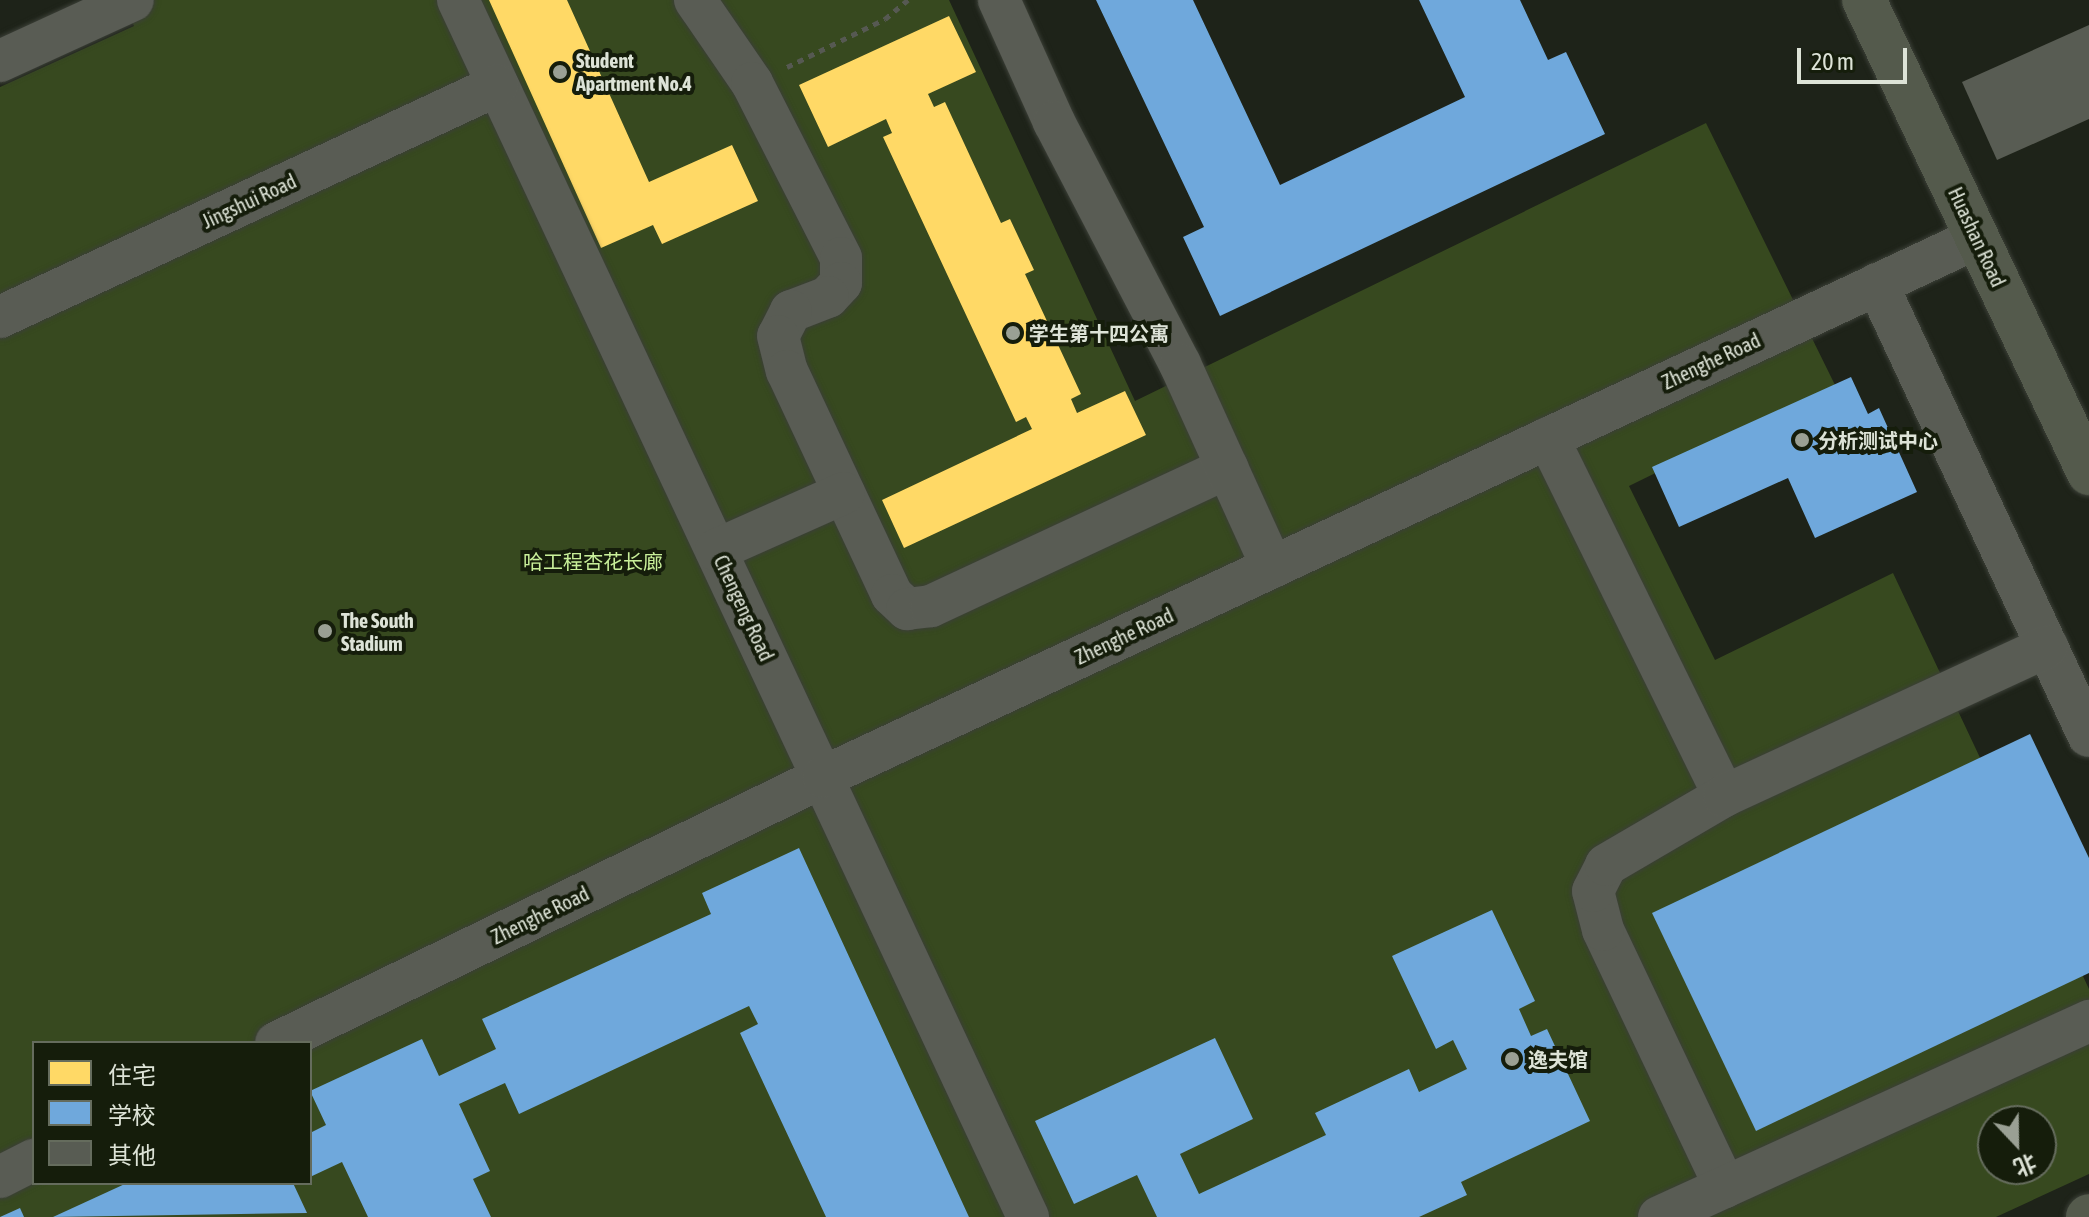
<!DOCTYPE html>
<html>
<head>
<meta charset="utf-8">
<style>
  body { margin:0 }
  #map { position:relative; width:2089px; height:1217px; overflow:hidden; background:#1e2319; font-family:"Asap Condensed","Noto Sans SC",sans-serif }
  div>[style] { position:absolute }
  .green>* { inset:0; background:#37491f }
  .homes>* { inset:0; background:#ffd966 }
  .schools>* { inset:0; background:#6fa8dc }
  .building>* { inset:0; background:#585c53 }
  .path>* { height:5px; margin-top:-2.5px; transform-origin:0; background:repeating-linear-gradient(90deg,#565952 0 6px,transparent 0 12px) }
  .roads { filter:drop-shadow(0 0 2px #3b3f37) drop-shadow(0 0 2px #3b3f37) }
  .minor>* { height:42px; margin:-21px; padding:0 21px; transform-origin:21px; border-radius:21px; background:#595c54 }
  .major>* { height:44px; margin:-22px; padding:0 22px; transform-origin:22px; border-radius:22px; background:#545a4c }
  .dots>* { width:22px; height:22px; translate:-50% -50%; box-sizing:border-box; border:4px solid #151d0b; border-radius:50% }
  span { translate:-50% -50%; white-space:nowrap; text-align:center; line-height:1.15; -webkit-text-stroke:8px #151d0b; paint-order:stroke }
  .poi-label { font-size:20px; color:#dde3d7; font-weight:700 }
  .left { translate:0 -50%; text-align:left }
  .street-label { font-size:20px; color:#dde3d7 }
  .park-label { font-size:20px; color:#c9f09a }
  .legend { position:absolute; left:32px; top:1041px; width:280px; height:144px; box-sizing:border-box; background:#151d0b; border:2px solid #656c5d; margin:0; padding:10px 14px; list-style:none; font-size:24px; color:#dde3d7 }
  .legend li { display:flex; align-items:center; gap:16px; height:40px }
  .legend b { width:40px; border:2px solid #656c5d }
  .north { position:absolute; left:1977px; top:1105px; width:80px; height:80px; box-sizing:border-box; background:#151d0b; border:2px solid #656c5d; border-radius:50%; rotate:158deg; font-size:22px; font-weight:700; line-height:32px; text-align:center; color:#dde3d7 }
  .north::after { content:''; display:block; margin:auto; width:28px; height:36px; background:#9aa094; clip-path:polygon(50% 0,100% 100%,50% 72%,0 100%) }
  .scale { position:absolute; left:1797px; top:48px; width:110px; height:36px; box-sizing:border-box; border:4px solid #dde3d7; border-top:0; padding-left:10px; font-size:24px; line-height:28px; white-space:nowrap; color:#dde3d7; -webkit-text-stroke:6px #151d0b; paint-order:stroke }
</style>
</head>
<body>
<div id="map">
  <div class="green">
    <div style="clip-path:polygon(evenodd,123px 0,949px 0,1135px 401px,1706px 123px,1835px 385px,1629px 486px,1715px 660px,1893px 573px,2089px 989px,2089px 1174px,1996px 1217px,0 1217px,0 87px,134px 26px,123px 0,34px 1043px,310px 1043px,310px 1183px,34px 1183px,34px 1043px,123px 0,1993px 1121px,2041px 1121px,2041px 1169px,1993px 1169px,1993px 1121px)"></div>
  </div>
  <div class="homes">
    <div style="clip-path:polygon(489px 0,567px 0,649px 182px,732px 145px,758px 201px,662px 244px,653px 225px,601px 248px)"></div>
    <div style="clip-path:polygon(949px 16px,976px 72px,928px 94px,934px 107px,945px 102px,1001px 223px,1010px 219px,1034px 270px,1025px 274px,1081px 394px,1071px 399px,1077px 413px,1125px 391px,1146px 435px,904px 548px,882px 500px,1032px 429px,1026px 417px,1016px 422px,883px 137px,892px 133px,886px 119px,828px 147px,799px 85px)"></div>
  </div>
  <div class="schools">
    <div style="clip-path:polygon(1096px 0,1193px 0,1280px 185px,1465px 97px,1419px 0,1520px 0,1548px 60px,1566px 52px,1605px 134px,1220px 316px,1183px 237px,1204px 227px)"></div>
    <div style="clip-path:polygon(1851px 377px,1868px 414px,1879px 408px,1917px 492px,1815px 538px,1788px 478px,1679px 527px,1652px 467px)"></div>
    <div style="clip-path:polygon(2030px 734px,2089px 858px,2089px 973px,1756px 1131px,1652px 913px)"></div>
    <div style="clip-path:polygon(799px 848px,969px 1217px,826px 1217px,740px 1033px,758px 1024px,749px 1006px,519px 1114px,505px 1083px,459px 1104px,490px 1171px,473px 1179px,491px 1217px,368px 1217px,342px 1162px,310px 1177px,310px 1133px,326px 1125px,310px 1091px,422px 1039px,439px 1076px,496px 1049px,482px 1019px,711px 914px,702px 893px)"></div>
    <div style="clip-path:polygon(1492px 910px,1535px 1001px,1519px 1009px,1531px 1036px,1547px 1029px,1590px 1121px,1461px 1182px,1467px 1195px,1419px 1217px,1157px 1217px,1137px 1175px,1074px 1204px,1035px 1121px,1215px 1038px,1253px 1119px,1180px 1154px,1199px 1194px,1326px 1135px,1315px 1113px,1409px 1069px,1419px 1092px,1467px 1069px,1453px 1040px,1436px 1049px,1392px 956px)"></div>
    <div style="clip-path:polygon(127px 1183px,293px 1183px,307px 1213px,53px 1217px)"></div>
    <div style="clip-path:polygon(20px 1208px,24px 1217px,0 1217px)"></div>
  </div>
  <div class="building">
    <div style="clip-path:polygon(2089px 25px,2089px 119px,1997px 160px,1962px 82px)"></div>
  </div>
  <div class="path">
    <div style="left:787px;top:67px;width:109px;rotate:-26.1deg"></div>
    <div style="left:885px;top:19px;width:30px;rotate:-40deg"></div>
  </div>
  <div class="roads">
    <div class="minor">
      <div style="left:458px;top:0;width:1344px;rotate:64.9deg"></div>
      <div style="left:695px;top:0;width:101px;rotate:55.5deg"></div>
      <div style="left:752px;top:83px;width:196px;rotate:63deg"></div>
      <div style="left:841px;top:258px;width:25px;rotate:90deg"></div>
      <div style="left:841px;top:283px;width:19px;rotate:133deg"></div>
      <div style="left:828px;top:297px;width:40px;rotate:159deg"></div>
      <div style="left:791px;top:311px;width:28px;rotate:117deg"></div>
      <div style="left:778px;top:336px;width:36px;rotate:76deg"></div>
      <div style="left:787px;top:371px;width:247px;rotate:64.9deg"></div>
      <div style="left:892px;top:595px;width:21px;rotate:43deg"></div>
      <div style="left:907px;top:609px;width:24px;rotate:-7deg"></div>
      <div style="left:931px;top:606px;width:327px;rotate:-25deg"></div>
      <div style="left:999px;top:0;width:134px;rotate:65.7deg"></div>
      <div style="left:1054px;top:122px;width:273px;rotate:62.5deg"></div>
      <div style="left:1180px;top:364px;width:223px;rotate:65.6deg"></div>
      <div style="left:0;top:61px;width:146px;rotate:-24.6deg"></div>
      <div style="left:1877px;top:284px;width:499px;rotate:64.9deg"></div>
      <div style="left:0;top:317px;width:549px;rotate:-24.98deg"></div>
      <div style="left:1548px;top:438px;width:399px;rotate:63.8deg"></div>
      <div style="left:716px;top:550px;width:140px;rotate:-24deg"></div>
      <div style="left:276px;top:1043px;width:608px;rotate:-25.93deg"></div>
      <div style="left:823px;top:777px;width:1274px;rotate:-25.04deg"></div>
      <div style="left:0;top:1177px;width:38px;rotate:-27deg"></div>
      <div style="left:1725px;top:1187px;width:284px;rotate:-115.4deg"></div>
      <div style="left:1603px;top:930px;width:40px;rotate:-104.4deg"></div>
      <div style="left:1593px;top:891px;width:29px;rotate:-63deg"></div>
      <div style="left:1606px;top:865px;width:137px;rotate:-30.3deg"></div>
      <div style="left:1724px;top:796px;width:356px;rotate:-24.8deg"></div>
      <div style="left:1659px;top:1217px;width:473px;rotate:-24.5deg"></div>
    </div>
    <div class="major">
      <div style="left:1864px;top:0;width:524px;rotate:64.56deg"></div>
      <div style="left:2088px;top:1217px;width:1px;rotate:-45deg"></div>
    </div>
  </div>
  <div class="dots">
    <div style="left:560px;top:72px;background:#9aa094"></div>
    <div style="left:1013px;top:333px;background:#9aa094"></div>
    <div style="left:1802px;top:440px;background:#9aa094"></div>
    <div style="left:325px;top:631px;background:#9aa094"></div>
    <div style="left:1512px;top:1059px;background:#9aa094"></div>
  </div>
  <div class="poi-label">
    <span class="left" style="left:576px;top:72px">Student<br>Apartment No.4</span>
    <span class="left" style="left:1029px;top:333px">学生第十四公寓</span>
    <span class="left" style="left:1818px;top:440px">分析测试中心</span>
    <span class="left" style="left:341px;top:632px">The South<br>Stadium</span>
    <span class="left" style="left:1528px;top:1059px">逸夫馆</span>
  </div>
  <div class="street-label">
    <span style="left:249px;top:201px;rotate:-25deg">Jingshui Road</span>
    <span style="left:1977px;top:237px;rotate:65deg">Huashan Road</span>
    <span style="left:1711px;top:361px;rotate:-25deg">Zhenghe Road</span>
    <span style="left:744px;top:608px;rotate:65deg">Chengeng Road</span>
    <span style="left:1124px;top:636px;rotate:-25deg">Zhenghe Road</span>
    <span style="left:540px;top:915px;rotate:-26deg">Zhenghe Road</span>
  </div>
  <div class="park-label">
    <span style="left:593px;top:561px">哈工程杏花长廊</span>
  </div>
  <ul class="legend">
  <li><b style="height:22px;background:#ffd966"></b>住宅</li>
  <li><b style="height:22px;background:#6fa8dc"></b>学校</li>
  <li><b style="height:22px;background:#585c53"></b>其他</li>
  </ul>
  <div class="north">北</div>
  <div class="scale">20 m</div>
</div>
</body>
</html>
